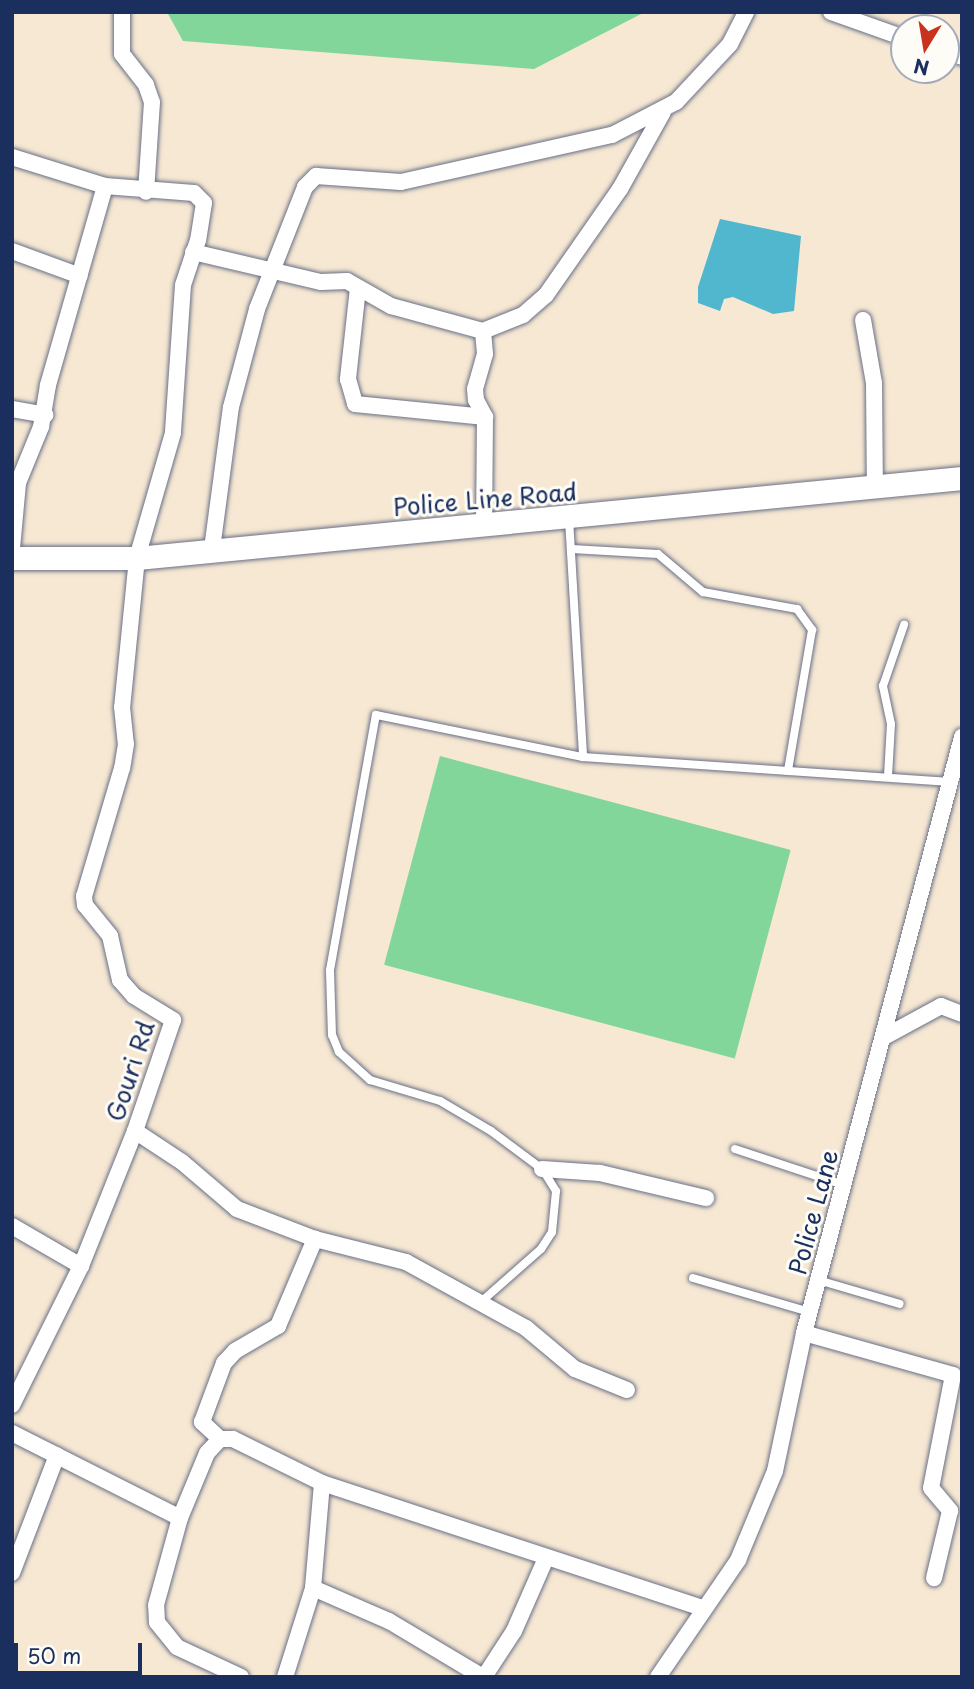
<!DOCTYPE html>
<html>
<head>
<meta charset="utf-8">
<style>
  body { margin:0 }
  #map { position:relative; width:974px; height:1689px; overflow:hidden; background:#f7e8d3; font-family:"Playpen Sans",sans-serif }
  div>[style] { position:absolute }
  .green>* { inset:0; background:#83d699; transform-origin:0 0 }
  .water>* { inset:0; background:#50b7ce }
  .roads { filter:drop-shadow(0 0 2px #687087) drop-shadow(0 0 2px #687087) }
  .lane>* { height:8px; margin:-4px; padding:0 4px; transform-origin:4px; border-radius:4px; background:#fff }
  .street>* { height:16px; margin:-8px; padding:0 8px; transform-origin:8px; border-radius:8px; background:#fff }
  .secondary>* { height:23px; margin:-11.5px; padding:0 11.5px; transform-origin:11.5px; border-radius:11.5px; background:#fff }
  span { translate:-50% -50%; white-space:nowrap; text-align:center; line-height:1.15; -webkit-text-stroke:6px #fdfcf7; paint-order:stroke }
  .street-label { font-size:24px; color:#1b2f5e }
  .frame { position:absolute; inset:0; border:14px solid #1b2f5e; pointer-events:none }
  .north { position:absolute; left:890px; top:14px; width:70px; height:70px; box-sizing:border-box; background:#fdfcf7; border:2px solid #a3aaba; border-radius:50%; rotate:191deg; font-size:19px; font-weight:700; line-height:28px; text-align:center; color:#1b2f5e }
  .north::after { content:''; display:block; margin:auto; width:24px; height:32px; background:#c8321e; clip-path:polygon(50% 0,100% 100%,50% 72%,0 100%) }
  .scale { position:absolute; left:14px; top:1643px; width:128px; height:32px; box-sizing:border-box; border:4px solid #1b2f5e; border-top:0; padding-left:9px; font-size:21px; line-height:24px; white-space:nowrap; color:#1b2f5e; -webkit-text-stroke:5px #fdfcf7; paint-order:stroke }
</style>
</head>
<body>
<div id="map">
  <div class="green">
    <div style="clip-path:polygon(167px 12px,645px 12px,534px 69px,183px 41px)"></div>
    <div style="left:440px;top:756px;width:363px;height:216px;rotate:15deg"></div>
  </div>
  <div class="water">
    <div style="clip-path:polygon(720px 219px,801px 236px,794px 311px,773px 314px,733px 297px,724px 299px,720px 311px,698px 303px,698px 287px)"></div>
  </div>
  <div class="roads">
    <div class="lane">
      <div style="left:569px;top:519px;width:238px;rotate:86.6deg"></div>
      <div style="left:572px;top:549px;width:86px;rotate:3.3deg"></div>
      <div style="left:658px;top:554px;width:59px;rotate:40.2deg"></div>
      <div style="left:703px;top:592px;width:96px;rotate:10.3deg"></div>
      <div style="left:797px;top:609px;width:26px;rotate:54deg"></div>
      <div style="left:812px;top:630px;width:143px;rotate:99.7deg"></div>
      <div style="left:888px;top:776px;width:52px;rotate:-86.7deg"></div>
      <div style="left:891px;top:724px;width:39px;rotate:-102deg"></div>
      <div style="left:883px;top:686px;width:65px;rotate:-71deg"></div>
      <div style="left:735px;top:1149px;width:115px;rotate:18.3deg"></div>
      <div style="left:693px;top:1278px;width:121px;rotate:16.3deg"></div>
      <div style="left:818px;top:1280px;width:85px;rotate:16.3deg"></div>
      <div style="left:482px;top:1301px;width:79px;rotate:-41.4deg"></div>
      <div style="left:541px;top:1249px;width:20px;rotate:-57deg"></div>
      <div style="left:552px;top:1232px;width:41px;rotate:-84.4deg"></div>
      <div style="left:556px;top:1191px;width:26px;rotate:-122deg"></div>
      <div style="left:542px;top:1169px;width:64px;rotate:-143.3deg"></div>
      <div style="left:491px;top:1131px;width:59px;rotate:-149.5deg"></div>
      <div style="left:440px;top:1101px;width:73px;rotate:-163.3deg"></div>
      <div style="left:370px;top:1080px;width:42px;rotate:-137.9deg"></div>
      <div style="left:339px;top:1052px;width:18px;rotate:-112deg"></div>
      <div style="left:332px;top:1035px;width:65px;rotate:-91.8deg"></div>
      <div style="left:330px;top:970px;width:259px;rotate:-79.8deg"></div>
      <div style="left:376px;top:715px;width:211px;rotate:11.5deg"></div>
      <div style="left:583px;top:757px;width:368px;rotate:3.9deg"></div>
    </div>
    <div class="street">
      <div style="left:122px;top:12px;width:42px;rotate:90deg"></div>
      <div style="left:122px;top:54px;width:39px;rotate:52deg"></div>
      <div style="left:146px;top:85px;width:18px;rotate:71deg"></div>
      <div style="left:152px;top:102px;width:90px;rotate:93.8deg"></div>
      <div style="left:831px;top:12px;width:77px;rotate:19.6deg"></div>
      <div style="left:946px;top:52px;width:17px;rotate:17deg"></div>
      <div style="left:12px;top:157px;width:97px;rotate:17.3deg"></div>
      <div style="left:105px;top:186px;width:89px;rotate:4.5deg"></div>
      <div style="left:194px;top:193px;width:14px;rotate:45deg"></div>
      <div style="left:204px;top:203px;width:37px;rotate:99deg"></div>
      <div style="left:198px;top:240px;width:47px;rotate:108.4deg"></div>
      <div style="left:183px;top:285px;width:148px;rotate:93.9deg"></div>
      <div style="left:173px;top:433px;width:130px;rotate:106.1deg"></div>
      <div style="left:137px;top:558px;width:150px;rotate:95.7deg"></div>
      <div style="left:122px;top:707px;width:37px;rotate:84deg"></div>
      <div style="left:126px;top:744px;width:24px;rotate:99deg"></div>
      <div style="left:122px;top:768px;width:134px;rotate:106.5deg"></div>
      <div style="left:84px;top:896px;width:9px;rotate:84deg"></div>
      <div style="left:85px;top:905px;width:40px;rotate:51deg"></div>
      <div style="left:110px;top:936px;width:45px;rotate:77.2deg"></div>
      <div style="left:120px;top:980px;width:21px;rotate:49deg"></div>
      <div style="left:134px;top:996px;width:46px;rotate:31.6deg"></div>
      <div style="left:173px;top:1020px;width:117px;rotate:108.9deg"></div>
      <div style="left:135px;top:1131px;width:145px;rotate:111.8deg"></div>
      <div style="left:81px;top:1266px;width:155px;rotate:116.4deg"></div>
      <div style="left:12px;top:251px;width:72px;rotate:20.2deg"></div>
      <div style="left:193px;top:252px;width:131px;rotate:13.2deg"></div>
      <div style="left:321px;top:282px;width:26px;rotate:-2deg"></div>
      <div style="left:347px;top:281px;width:51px;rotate:29.6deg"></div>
      <div style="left:391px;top:306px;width:95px;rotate:15.2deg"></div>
      <div style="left:483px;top:331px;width:23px;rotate:85deg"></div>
      <div style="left:485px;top:354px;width:36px;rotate:106deg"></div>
      <div style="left:475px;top:389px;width:11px;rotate:85deg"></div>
      <div style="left:476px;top:400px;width:19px;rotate:62deg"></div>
      <div style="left:485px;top:417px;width:109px;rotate:90.5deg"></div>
      <div style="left:358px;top:288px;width:92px;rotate:96.3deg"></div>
      <div style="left:348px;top:379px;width:26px;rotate:74deg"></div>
      <div style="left:355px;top:404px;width:131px;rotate:5.7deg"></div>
      <div style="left:863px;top:320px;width:64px;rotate:80.1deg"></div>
      <div style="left:874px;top:383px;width:107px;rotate:89.5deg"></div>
      <div style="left:483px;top:331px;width:43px;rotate:-21.8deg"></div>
      <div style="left:523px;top:315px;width:30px;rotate:-41deg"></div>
      <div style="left:546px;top:295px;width:129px;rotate:-55.1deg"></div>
      <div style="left:620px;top:189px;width:88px;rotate:-60.8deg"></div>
      <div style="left:12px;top:409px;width:34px;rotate:10deg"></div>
      <div style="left:12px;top:548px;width:65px;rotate:-84.7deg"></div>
      <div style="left:18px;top:483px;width:61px;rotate:-67.7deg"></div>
      <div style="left:41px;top:427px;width:43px;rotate:-80.5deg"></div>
      <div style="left:48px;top:385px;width:207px;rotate:-74deg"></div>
      <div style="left:212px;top:549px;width:143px;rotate:-82.4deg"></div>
      <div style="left:231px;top:407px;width:101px;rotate:-75.1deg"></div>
      <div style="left:257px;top:309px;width:131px;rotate:-68.5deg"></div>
      <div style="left:305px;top:187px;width:16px;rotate:-45deg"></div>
      <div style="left:316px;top:176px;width:85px;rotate:4deg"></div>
      <div style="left:401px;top:182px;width:216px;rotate:-12.6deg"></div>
      <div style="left:612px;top:135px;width:72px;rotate:-27.3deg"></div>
      <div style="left:676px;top:102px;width:79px;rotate:-47deg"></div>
      <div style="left:730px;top:44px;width:36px;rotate:-63deg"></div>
      <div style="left:884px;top:1037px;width:65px;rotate:-28.5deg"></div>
      <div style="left:941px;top:1006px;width:22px;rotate:21deg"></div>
      <div style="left:135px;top:1131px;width:56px;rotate:33.4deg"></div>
      <div style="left:182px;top:1162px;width:72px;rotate:40.5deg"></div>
      <div style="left:237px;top:1209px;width:84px;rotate:21deg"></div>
      <div style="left:315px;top:1239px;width:94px;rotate:14.2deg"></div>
      <div style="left:406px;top:1262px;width:137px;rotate:28.8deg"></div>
      <div style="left:526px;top:1328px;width:64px;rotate:39.9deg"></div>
      <div style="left:575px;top:1369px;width:56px;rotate:22deg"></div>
      <div style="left:542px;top:1169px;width:58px;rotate:3.9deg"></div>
      <div style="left:600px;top:1173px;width:109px;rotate:13.3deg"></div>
      <div style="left:12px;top:1226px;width:80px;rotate:30.1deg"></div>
      <div style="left:804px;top:1333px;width:155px;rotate:15.7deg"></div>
      <div style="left:953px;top:1375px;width:115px;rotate:101deg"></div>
      <div style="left:931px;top:1488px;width:30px;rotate:50deg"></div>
      <div style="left:950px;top:1511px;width:69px;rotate:103.4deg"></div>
      <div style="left:12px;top:1433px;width:188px;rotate:26.8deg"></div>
      <div style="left:220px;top:1439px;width:25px;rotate:-137deg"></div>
      <div style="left:202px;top:1422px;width:63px;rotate:-69.6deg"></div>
      <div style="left:224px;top:1363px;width:16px;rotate:-47deg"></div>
      <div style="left:235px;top:1351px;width:50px;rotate:-30.2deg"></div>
      <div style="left:278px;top:1326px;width:95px;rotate:-67deg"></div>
      <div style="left:12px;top:1573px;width:126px;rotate:-69.1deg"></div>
      <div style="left:313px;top:1588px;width:83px;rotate:23.5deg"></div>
      <div style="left:389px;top:1621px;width:109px;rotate:30.8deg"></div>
      <div style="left:241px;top:1677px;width:71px;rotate:-154.9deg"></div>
      <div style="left:177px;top:1647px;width:32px;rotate:-129deg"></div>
      <div style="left:157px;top:1622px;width:17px;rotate:-93deg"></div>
      <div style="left:156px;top:1605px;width:90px;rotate:-74.6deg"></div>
      <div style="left:180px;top:1518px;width:70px;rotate:-67.4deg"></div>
      <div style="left:207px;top:1453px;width:19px;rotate:-47deg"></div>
      <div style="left:220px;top:1439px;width:13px"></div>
      <div style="left:233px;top:1439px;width:99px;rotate:26.3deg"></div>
      <div style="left:322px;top:1483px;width:400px;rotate:18.2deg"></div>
      <div style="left:285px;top:1677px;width:93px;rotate:-72.5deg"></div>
      <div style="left:313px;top:1588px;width:105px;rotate:-85.1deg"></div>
      <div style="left:484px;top:1677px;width:55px;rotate:-56.9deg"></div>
      <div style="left:514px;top:1631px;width:80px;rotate:-66.3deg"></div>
      <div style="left:658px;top:1677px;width:142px;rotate:-55.6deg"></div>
      <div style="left:738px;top:1560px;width:96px;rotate:-67.4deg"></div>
      <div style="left:775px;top:1471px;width:141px;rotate:-78.1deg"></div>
      <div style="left:804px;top:1333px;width:617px;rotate:-75.15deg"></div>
    </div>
    <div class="secondary">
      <div style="left:12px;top:558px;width:125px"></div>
      <div style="left:137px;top:558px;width:829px;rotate:-5.54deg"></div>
    </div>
  </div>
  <div class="street-label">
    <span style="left:485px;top:499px;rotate:-5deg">Police Line Road</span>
    <span style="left:130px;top:1071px;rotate:-72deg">Gouri Rd</span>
    <span style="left:813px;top:1212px;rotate:-75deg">Police Lane</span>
  </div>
  <div class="frame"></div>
  <div class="north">N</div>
  <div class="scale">50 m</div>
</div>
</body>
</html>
